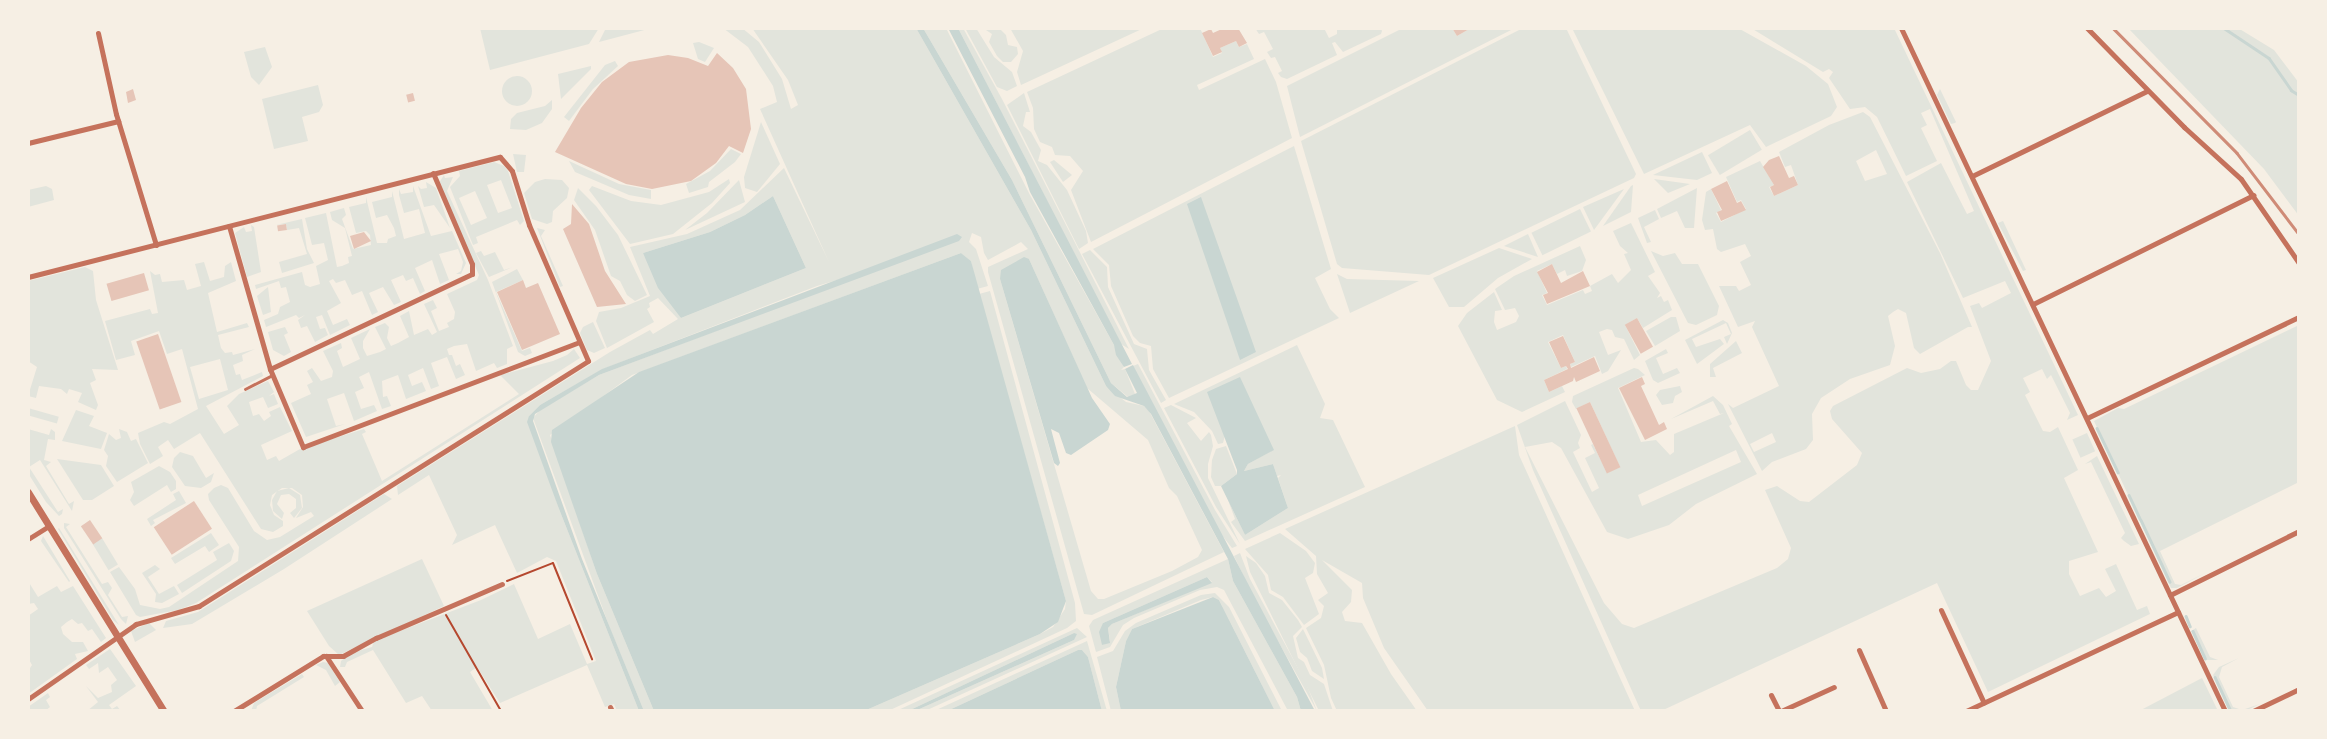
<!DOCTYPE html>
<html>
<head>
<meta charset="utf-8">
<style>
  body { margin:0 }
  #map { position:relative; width:2327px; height:739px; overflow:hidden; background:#f6efe4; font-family:"Asap Condensed",sans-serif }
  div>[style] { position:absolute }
  .green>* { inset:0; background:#e2e4dc; transform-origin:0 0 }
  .round { border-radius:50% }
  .water>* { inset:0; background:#c9d6d2 }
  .stream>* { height:2.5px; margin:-1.25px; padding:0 1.25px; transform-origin:1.25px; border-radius:1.25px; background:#c9d6d2 }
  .building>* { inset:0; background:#e6c5b7; transform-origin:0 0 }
  .path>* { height:2px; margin:-1px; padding:0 1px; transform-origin:1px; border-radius:1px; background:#b5482f }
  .service>* { height:2.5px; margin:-1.25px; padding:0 1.25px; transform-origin:1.25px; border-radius:1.25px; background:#c5725c }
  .minor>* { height:5px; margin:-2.5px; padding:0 2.5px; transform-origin:2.5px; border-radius:2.5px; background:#c5725c }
  .tertiary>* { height:7px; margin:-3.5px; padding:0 3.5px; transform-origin:3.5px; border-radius:3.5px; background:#c5725c }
  .rail>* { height:2.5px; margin:-1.25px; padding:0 1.25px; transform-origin:1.25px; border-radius:1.25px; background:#cf8b77 }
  span { translate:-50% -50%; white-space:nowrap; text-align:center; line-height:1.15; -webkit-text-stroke:5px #f6efe4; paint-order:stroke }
  .frame { position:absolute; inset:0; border:30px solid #f6efe4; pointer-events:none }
</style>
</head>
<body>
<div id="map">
  <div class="green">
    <div style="clip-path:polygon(480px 28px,599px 28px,589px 44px,490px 70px)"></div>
    <div style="clip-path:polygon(606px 28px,652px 28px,599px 42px)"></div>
    <div style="clip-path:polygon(evenodd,723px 28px,742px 28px,759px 42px,782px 79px,791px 109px,798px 105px,788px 80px,752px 28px,916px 28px,1031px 230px,1106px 386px,1126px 402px,1144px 406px,1149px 411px,1224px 552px,1092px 615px,1084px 614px,988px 272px,988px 267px,1028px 249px,1021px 242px,988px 260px,984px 253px,981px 237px,972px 233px,969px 242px,976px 249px,988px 286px,977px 289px,971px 261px,961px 253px,632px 375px,550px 435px,597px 574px,654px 711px,644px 711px,611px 631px,533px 418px,540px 410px,599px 375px,904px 260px,817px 286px,603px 369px,540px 405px,529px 416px,559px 509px,639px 711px,617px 711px,614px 704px,605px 707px,587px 665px,500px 703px,477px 667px,470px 672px,493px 711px,432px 711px,422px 696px,406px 703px,373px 650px,347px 662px,345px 667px,340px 667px,341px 661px,351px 653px,372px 647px,374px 641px,481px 600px,514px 584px,538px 639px,570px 624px,587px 664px,596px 661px,556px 561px,547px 557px,517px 573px,495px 525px,452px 545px,457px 535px,429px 475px,398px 495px,397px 486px,610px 352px,650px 330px,653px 334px,678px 319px,658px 298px,649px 303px,650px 307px,647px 309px,654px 322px,607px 348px,596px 321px,599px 312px,621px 308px,650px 296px,630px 247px,687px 234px,740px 210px,784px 168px,829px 262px,760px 109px,777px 102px,773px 86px,748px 47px,723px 28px,773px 196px,806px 268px,681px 318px,643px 253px,710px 232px,745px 215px,773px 196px,723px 28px,1029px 259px,1087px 388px,1148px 440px,1169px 488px,1177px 496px,1202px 550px,1198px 557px,1172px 571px,1104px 599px,1098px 599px,1091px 591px,1000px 279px,1029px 259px)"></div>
    <div style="clip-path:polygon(923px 28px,946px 28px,1030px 195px,1114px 345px,1124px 367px,1121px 370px,1125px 369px,1135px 394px,1128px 397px,1111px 383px,1012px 180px)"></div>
    <div style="clip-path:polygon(958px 28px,963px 28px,1002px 99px,1129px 349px,1121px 344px)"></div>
    <div style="clip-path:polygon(965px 28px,976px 28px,994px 57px,1012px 72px,1017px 86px,1007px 91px,997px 87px)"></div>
    <div style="clip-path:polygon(983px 28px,999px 28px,1006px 35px,1008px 45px,1017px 47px,1018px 54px,1011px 62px,1003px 62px,997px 56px,989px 42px,992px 34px)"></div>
    <div style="clip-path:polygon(1010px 28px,1144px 28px,1021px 85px,1017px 72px,1023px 51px)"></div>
    <div style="clip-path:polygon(1164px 28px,1200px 28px,1213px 57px,1222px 53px,1220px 48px,1236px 41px,1239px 47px,1247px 44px,1254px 59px,1197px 85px,1199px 90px,1265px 59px,1276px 82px,1292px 138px,1091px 242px,1071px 190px,1083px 171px,1070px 156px,1055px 155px,1052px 147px,1040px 142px,1034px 129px,1033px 108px,1027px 92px)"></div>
    <div style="clip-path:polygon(1255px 28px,1324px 28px,1329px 38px,1337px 34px,1337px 28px,1381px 28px,1382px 31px,1381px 34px,1343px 52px,1335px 42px,1332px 43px,1337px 55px,1287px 79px,1281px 77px,1278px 73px,1282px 71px,1275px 57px,1271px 58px,1267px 52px,1273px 49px,1264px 32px,1259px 34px)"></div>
    <div style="clip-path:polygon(1403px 28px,1452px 28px,1457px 36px,1471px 28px,1515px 28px,1300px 137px,1287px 86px)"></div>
    <div style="clip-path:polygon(1523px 28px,1566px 28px,1636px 174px,1634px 178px,1429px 275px,1342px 268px,1337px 264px,1301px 141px)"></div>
    <div style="clip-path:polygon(1572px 28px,1738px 28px,1806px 66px,1828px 84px,1837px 107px,1831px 116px,1766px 147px,1750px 125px,1644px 174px)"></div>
    <div style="clip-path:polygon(evenodd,1751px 28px,1894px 28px,2078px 415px,2067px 420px,2070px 413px,2051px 375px,2047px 379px,2042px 369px,2023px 378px,2030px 392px,2025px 395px,2043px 431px,2050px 432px,2058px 427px,2078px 470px,2064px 478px,2098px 552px,2069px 561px,2069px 574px,2080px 596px,2099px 588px,2106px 597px,2116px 591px,2105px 569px,2116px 564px,2137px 610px,2147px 606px,2150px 614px,1988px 692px,1937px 583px,1661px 711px,1641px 711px,1533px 470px,1517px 425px,1565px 401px,1581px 435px,1578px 443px,1580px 448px,1573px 452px,1592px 492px,1599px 488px,1585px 458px,1595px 453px,1591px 445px,1593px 444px,1607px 473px,1620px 467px,1590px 402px,1576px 409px,1572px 402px,1573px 396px,1634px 368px,1638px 369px,1645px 375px,1618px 388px,1641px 442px,1656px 440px,1670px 455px,1674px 452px,1674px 434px,1724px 413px,1720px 414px,1713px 401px,1671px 419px,1713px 396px,1723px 405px,1732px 424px,1729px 426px,1757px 474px,1696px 504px,1669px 525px,1628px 539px,1607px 532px,1561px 448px,1552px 442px,1525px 447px,1604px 603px,1622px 624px,1634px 628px,1777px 568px,1788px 559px,1791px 548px,1765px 490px,1777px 486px,1800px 501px,1809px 502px,1857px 465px,1862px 453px,1832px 419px,1830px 411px,1833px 406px,1907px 368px,1921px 373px,1940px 369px,1951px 361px,1956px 361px,1966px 385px,1971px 390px,1978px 390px,1991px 361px,1970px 306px,1979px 303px,1982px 308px,2011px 293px,2005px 281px,1963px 298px,1907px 182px,1941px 163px,1967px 214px,1974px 211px,1930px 109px,1921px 113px,1927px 125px,1921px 128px,1937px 161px,1906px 176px,1877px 117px,1865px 107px,1850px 109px,1829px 78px,1833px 72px,1829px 69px,1823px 72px,1751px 28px,1736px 450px,1741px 462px,1642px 506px,1638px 495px,1736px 450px)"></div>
    <div style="clip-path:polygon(2128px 28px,2238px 28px,2274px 50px,2299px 83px,2299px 216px,2264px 169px)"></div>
    <div style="clip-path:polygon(699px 42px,714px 48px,705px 62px,698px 59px,693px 43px)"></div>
    <div style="clip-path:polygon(265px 47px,272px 67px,259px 85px,251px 77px,244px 52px)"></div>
    <div style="clip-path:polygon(615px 61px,618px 66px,593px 89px,569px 121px,564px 117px,605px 65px)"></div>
    <div style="clip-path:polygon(591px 66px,591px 69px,561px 99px,558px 74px)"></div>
    <div class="round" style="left:502px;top:76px;width:30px;height:30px"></div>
    <div style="clip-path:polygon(318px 85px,323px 105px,319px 112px,302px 117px,308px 141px,274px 149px,262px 99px)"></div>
    <div style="clip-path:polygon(1940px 89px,1956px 122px,1955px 123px,1951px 124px,1937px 95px)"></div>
    <div style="clip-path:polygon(1024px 93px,1030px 112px,1026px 112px,1023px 126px,1031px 132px,1041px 150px,1038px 161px,1047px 165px,1067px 190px,1086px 231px,1088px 243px,1079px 249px,1007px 105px)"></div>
    <div style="clip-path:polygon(552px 100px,552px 109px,542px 123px,526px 130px,510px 129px,511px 119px,517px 113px,545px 106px)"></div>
    <div style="clip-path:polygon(evenodd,1863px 112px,1870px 117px,1940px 253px,1972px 327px,1968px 327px,1920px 354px,1914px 348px,1906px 313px,1898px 309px,1893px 312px,1888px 316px,1895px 346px,1890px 365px,1850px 379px,1821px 398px,1812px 414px,1813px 440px,1806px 449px,1772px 462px,1762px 471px,1728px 404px,1733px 408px,1779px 386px,1752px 327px,1755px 321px,1738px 327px,1719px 286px,1736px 286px,1739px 291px,1751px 285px,1740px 262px,1751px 256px,1745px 244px,1721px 252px,1717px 249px,1713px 229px,1705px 230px,1702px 220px,1706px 192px,1711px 189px,1721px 210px,1716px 213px,1721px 222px,1746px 209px,1741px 200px,1737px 202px,1726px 177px,1760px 161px,1774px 185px,1769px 187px,1774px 196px,1798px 185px,1791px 165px,1785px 167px,1779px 152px,1829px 125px,1863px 112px,1876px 150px,1887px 174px,1865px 181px,1856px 161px,1876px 150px,1863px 112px,1772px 433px,1776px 442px,1754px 452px,1750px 444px,1772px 433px)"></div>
    <div style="clip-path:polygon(761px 122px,780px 164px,757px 192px,745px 188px,744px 177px)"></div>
    <div style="left:1750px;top:130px;width:23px;height:49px;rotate:59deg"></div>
    <div style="clip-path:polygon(1294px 146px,1331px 269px,1315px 278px,1330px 309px,1339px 318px,1169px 398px,1153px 369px,1151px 346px,1140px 343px,1133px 336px,1111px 286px,1109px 265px,1093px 249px)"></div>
    <div style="clip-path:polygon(731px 149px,741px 154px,735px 162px,709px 182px,708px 187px,689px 193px,686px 184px,710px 171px)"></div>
    <div style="clip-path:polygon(1702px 152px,1712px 173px,1697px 180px,1653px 175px)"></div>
    <div style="clip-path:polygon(513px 154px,526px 155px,524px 172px,517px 172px)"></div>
    <div style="clip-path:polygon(1054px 160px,1072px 175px,1063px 182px,1050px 162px)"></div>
    <div style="clip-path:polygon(569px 161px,619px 184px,651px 190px,651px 199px,629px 195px,575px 172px)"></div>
    <div style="clip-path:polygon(evenodd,494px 162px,504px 166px,508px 171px,524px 221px,520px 225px,517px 220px,476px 237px,478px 243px,473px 245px,450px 187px,460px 176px,459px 171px,494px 162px,501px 180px,512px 208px,498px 213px,487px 185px,501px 180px,494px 162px,475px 191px,487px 218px,471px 225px,459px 198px,475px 191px)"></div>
    <div style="clip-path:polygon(444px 175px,445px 178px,453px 177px,447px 191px,488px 280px,513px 346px,507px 349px,507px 364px,497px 368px,494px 363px,476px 371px,467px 344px,454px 346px,447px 349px,449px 355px,452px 355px,456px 366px,460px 364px,465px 375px,456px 379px,447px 357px,431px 363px,439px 386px,431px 389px,423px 368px,408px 375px,412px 386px,422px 382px,426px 391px,406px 399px,398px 375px,382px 381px,383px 397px,387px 396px,391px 406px,382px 409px,369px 372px,359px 377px,364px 388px,355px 392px,361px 409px,374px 405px,377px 411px,354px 421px,344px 393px,327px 399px,336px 426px,345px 424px,306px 437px,291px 403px,311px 394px,307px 385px,313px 382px,307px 371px,312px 368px,321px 381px,332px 377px,333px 371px,323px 351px,341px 343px,342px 348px,337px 351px,343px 367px,360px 359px,351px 338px,370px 329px,363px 341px,363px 348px,367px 356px,380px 352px,386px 349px,375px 327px,385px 323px,389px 327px,387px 338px,391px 346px,398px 343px,409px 337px,400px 316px,409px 311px,414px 335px,428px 329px,432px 335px,437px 332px,424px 304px,433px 300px,437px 308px,431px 311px,439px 331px,449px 327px,447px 323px,454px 319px,455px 312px,447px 294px,477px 280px,479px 275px,439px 183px)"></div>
    <div style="clip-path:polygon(545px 179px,562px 180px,569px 188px,567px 198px,553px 211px,552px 222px,547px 224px,532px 219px,524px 193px,535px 182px)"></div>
    <div style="clip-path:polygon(729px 179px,730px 183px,712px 203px,673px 234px,630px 244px,589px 190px,592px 186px,631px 201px,661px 205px,709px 192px)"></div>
    <div style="clip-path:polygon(1654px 179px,1690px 184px,1668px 193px)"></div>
    <div style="clip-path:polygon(739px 180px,745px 202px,685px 230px,707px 213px)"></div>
    <div style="clip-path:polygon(426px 182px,436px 188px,450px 228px,434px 205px,424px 207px,418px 186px,421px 189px,427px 188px)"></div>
    <div style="clip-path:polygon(1633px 185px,1631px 212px,1603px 226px,1631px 186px)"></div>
    <div style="clip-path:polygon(46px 186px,52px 189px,54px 200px,28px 207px,28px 190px)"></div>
    <div style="clip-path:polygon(413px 186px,431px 236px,452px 231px,466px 263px,461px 274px,456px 274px,461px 271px,463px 262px,458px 249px,439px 254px,449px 280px,440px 284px,432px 260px,415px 268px,425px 291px,420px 294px,413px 278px,406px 281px,403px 275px,391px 280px,401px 302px,394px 305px,383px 287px,369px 293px,378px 312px,372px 315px,362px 291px,352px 295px,345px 280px,336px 283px,333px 279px,329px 281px,341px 303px,327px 311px,333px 325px,347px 319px,350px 325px,330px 335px,322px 315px,316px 317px,320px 329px,325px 328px,328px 335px,315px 342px,307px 326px,301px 328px,298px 320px,305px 315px,299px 318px,296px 315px,266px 327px,264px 320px,278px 314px,280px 307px,290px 302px,286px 287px,281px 288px,279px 281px,256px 289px,255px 285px,302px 272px,305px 285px,310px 287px,320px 284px,316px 266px,328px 260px,324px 243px,312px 245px,305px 218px,326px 213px,337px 267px,342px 266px,349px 263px,348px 257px,352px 256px,345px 228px,332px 220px,330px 212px,344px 208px,346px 215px,342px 219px,353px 249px,371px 245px,370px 235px,366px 231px,356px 233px,349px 207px,366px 203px,366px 197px,377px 243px,387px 243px,388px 239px,396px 236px,394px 228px,387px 215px,376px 218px,372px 202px,392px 197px,392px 191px,404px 239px,425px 233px,419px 209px,404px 213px,399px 195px,399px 189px,401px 194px,413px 192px)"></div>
    <div style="clip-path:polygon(578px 188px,596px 206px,618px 235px,647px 295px,635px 301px,627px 295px,620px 281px,611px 276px,595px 230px,574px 200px)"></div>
    <div style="clip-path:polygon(1697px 188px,1694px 228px,1685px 228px,1677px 211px,1661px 218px,1657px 209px)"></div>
    <div style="clip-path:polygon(1624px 189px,1594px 230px,1583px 207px)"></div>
    <div style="left:1580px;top:209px;width:25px;height:54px;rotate:64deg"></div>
    <div style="clip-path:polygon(1655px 210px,1659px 219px,1644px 227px,1651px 242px,1647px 243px,1638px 218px)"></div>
    <div style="clip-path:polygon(302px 219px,307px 249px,314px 263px,282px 273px,279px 262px,307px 254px,299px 228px,287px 230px,286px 224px,276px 225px)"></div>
    <div style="clip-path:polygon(2003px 221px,2026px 270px,2023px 271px,1998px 223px)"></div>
    <div style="clip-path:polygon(1631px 223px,1655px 272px,1648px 276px,1660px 293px,1657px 298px,1661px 296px,1664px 302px,1668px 300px,1672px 310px,1643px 328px,1637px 318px,1625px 325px,1640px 355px,1634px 360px,1624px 339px,1615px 337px,1612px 330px,1607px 329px,1599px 332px,1608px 355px,1621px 350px,1608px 371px,1602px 374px,1595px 356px,1571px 367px,1570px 364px,1575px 362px,1563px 335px,1548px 342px,1561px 368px,1566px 366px,1567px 369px,1544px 380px,1549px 392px,1562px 386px,1565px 392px,1522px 412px,1497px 400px,1458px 326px,1467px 313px,1494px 292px,1502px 310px,1495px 311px,1494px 322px,1497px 330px,1516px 322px,1519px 316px,1515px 308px,1505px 310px,1495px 289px,1514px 276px,1580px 246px,1586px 260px,1582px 271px,1567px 276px,1565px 270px,1557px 274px,1552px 264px,1537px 271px,1547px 293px,1542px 295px,1547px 305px,1583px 290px,1585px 294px,1592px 291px,1590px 286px,1612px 274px,1618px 283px,1631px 270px,1624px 254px,1628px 253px,1620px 246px,1613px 231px)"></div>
    <div style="clip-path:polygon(251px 225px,254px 227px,261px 272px,247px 277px,235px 233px,244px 227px,246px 232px,252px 231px)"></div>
    <div style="clip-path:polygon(537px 228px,545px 230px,541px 236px,563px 286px,560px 287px)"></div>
    <div style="clip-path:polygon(1528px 234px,1538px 257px,1504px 246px)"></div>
    <div style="clip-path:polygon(1499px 248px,1532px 259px,1498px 278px,1464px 307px,1449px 307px,1433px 278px)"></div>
    <div style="clip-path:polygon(1090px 250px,1107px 267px,1108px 287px,1134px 344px,1147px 349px,1149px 370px,1166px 400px,1161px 403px,1082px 254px)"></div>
    <div style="clip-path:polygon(481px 251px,484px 256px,495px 252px,504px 270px,513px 267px,489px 277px,476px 253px)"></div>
    <div style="clip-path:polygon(1651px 251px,1663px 256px,1675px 253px,1682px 264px,1698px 264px,1719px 306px,1717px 315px,1696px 325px,1688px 323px)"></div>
    <div style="clip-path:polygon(evenodd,204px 262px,210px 281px,224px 277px,225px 266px,231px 262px,236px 281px,208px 293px,217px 332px,247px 323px,249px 327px,218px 335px,221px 348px,225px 353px,232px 352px,233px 355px,255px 349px,242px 355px,243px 361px,233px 365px,236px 375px,240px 374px,242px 380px,262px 372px,263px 376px,206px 406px,224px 434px,239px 425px,227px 406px,239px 394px,268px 381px,274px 392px,269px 396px,274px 394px,278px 404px,268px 408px,263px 397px,249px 402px,253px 416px,259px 414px,264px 421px,271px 416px,269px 412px,280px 407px,292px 431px,261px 445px,267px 460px,276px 456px,279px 461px,300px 449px,364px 429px,366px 432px,362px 434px,382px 481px,519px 394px,500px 375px,553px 361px,567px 355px,574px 349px,580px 358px,196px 603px,178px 610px,140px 617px,136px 615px,110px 572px,119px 567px,135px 589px,140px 605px,160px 609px,169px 607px,238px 561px,239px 547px,209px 500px,208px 494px,214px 488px,221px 485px,228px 488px,254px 531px,267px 540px,280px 537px,314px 516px,311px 512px,296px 518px,303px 507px,302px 495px,292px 488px,282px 488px,272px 495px,270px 505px,274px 515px,283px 521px,283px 526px,273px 532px,261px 529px,200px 433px,174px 449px,168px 440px,158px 447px,163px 456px,150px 464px,140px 444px,138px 433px,164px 422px,170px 424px,198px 409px,182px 349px,167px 354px,159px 331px,131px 341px,135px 355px,116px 360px,105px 321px,150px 309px,152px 314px,158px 313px,150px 271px,155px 275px,160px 274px,162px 282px,184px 280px,187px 290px,201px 286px,195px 264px,204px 262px,220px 359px,228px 390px,199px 399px,190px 367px,220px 359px)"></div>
    <div style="clip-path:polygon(85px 267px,93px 271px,96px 300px,118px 370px,92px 369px,96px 380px,90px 383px,98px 405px,96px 410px,78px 402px,82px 393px,69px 389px,67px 394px,61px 389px,39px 386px,36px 398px,28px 396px,37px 367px,28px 361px,28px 281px)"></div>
    <div style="clip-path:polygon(517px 269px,523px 280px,496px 292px,522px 351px,530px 348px,532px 353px,525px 356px,518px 352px,492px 282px)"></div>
    <div style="clip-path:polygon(1337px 274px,1347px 279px,1419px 281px,1350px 313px)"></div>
    <div style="clip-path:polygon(268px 287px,271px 312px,263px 315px,257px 296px)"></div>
    <div style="clip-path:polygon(990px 291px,1075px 603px,1076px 621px,1067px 628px,888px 711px,864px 711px,1040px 634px,1053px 627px,1065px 609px,1066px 601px,979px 294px)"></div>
    <div style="clip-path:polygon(1671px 317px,1676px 317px,1680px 331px,1655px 346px,1646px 331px)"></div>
    <div style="clip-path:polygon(1723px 320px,1728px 323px,1732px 333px,1727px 344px,1724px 337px,1731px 334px,1726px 323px,1692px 339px,1696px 347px,1720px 339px,1724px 344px,1697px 364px,1685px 340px)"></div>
    <div style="clip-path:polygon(593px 322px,605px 348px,594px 353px,587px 350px,580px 333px,583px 327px)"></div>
    <div style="clip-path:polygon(2299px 325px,2299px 482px,2160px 551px,2175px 584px,2181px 585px,2207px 572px,2177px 588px,2171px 588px,2094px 421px,2118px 408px,2124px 409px)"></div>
    <div style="clip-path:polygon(285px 327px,288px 333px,284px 335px,291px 352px,284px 356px,273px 350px,268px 332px)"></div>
    <div style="clip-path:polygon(1736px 341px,1742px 353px,1713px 368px,1716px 377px,1710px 377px,1710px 364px)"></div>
    <div style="clip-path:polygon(1297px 345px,1325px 404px,1320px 418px,1333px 420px,1365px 487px,1245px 541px,1231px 522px,1235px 519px,1228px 500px,1245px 535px,1288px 508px,1278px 478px,1281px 475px,1277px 476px,1273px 464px,1244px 471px,1248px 464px,1273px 450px,1240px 378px,1223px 443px,1218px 444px,1212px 431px,1194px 412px,1174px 404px)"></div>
    <div style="clip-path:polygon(1666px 349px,1668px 353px,1656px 358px,1663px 374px,1677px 368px,1680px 373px,1658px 383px,1653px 380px,1645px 361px)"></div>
    <div style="clip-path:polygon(1138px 364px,1215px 510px,1237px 546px,1232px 548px,1221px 534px,1133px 366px)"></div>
    <div style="clip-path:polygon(1680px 386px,1682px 392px,1675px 396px,1673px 403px,1662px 405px,1656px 395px,1660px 390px)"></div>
    <div style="clip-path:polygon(1171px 405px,1196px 418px,1187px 423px,1201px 441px,1209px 432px,1211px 435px,1213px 446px,1208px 464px,1208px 478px,1240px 544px,1216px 507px,1164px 408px)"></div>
    <div style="left:28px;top:408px;width:32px;height:7px;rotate:16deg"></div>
    <div style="clip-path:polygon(76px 410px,94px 416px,89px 426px,107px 433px,101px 449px,62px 441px)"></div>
    <div style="clip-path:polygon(1515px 426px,1519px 455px,1635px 711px,1428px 711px,1384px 648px,1363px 598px,1362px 583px,1322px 560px,1352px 590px,1351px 602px,1342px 612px,1345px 621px,1362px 623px,1391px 674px,1417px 711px,1337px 711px,1331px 698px,1324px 665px,1306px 628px,1321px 618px,1324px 606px,1318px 600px,1328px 593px,1317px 574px,1316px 556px,1285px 529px)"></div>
    <div style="clip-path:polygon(28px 429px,49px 435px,51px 429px,55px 432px,55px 440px,48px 439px,44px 460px,51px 462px,46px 466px,69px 504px,74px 501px,72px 511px,40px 460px,29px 467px,58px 512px,63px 509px,62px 514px,59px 516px,46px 502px,28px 473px)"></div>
    <div style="clip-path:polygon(119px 429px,127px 432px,131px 441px,136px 439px,148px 463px,117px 482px,106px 466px,108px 456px,104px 450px,109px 434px,116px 440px,121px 438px)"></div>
    <div style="left:2087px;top:433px;width:20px;height:16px;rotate:66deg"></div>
    <div style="clip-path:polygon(1226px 446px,1237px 474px,1221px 486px,1215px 486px,1211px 477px,1212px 460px,1216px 449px)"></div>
    <div style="clip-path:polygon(180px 452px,193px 456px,206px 478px,214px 473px,211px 482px,201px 488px,185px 486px,172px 467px,174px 458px)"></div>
    <div style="clip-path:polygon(2097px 456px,2139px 544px,2131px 546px,2124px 541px,2121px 538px,2125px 533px,2091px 462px,2085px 464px)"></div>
    <div style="clip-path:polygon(57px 459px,101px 465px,114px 486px,92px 500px,83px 500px)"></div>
    <div style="clip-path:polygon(159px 466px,170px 472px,176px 481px,176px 489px,171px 492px,167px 485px,134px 506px,130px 500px,134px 492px,131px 482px)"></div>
    <div style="clip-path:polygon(289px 488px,300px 495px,302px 508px,294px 518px,290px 513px,296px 508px,296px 499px,289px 494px,281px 495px,277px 504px,284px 513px,282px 519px,273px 511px,272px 500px,277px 491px)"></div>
    <div style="clip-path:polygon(179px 491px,186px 503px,153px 520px,155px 523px,151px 526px,147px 519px,176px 500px,173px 494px)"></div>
    <div style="clip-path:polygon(384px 494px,392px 499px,284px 569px,192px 624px,163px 628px,166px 621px,198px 612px)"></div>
    <div style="clip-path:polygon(64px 523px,70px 524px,66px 527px,102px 584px,108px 582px,112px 588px,108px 595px,122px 617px,128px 616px,126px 624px,121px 619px,64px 528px)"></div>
    <div style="clip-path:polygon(58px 529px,59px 528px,119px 625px,113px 620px)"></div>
    <div style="clip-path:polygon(211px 533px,219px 545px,209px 552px,205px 546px,175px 564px,171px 558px)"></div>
    <div style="clip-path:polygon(1280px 533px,1306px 551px,1315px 563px,1313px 573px,1305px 578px,1319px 614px,1304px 625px,1283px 597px,1271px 590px,1268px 575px,1245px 549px)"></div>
    <div style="clip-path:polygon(43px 536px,70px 581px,69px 582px,41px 541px)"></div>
    <div style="left:102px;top:538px;width:31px;height:11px;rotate:59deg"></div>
    <div style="clip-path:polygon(229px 543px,234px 551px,231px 561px,182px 593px,177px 585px,217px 560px,213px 552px)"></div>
    <div style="clip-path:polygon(1240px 553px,1250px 579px,1306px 683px,1317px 711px,1255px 600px,1234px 556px)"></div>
    <div style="clip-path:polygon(1246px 556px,1256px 563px,1265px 576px,1269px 593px,1282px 600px,1298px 620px,1302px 627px,1293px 636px,1298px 658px,1304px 662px,1310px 675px,1324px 684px,1333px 711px,1318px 709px,1250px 572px)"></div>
    <div style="clip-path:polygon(422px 559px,444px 606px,339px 655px,329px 646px,307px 611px)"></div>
    <div style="clip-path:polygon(evenodd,1228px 559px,1233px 581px,1297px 697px,1301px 711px,1288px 711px,1224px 590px,1217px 587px,1200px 590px,1134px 618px,1123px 625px,1110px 647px,1096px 652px,1089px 626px,1093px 620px,1228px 559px,1207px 577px,1212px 582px,1112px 624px,1108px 628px,1110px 641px,1102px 645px,1103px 623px,1207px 577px)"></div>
    <div style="clip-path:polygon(155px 565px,160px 569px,148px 577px,159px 594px,174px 586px,179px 594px,162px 603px,155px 602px,156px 594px,142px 573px)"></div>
    <div style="clip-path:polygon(28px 581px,38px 597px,57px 586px,61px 592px,73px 586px,106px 638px,101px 642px,92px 629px,88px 631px,82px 623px,78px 624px,72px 619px,67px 622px,61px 627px,63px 634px,72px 642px,83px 642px,88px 651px,75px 654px,77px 659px,28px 694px,28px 671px,32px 665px,28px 658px,28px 616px,38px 609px,34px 603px,28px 604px)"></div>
    <div style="clip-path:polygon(1215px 593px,1229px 607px,1282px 711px,1275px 711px,1219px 600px,1213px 597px,1201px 600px,1132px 629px,1126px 641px,1116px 687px,1121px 711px,1111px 711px,1097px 657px,1113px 651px,1125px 631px,1136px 623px,1201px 595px)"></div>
    <div style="clip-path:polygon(149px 623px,156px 630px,135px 642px,131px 631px)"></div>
    <div style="clip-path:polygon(1077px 628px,1087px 637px,925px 711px,915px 711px,1074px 640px,1074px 633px,908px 711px,896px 711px)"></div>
    <div style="clip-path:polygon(2196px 628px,2210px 657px,2218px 660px,2205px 660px,2191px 631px)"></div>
    <div style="clip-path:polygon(1303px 629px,1322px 668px,1324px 679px,1312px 671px,1307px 658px,1300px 652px,1296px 638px)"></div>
    <div style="clip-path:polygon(1087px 641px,1107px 711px,1102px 711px,1088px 657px,1082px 650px,1078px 650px,947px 711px,934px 711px)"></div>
    <div style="clip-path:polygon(110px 649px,136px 686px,109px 705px,112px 709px,117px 706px,121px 711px,87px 711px,98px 702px,86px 686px,98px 698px,112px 692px,111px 685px,117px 680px,108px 667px,99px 673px,98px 663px,89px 669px,86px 665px)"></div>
    <div style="clip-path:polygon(2239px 658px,2222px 667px,2219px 677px,2233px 707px,2242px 710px,2260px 704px,2245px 711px,2229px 711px,2213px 675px,2219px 667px)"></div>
    <div style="clip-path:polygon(323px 662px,328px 663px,340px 682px,335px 686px,326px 670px,316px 665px)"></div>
    <div style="clip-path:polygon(302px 674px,304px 677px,257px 706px,256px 711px,251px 711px,254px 703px)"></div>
    <div style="clip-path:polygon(2202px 678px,2218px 711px,2139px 711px)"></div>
    <div style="clip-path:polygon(48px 693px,50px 697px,46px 700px,50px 707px,45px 711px,30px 711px,28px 707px)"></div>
  </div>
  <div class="water">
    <div style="clip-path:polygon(916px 28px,923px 28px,1012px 180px,1111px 383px,1127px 397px,1137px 393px,1125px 369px,1133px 365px,1315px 711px,1301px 711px,1297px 697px,1233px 581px,1228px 559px,1151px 414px,1144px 406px,1115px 396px,1106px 386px,1031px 230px)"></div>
    <div style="clip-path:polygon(948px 28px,958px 28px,1132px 364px,1124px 367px,1116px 355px,1114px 345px,1030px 192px,1025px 177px)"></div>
    <div style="clip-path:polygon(773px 196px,806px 268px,681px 318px,658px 288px,643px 253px,710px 232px,745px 215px)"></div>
    <div style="clip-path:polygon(1201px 197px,1256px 352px,1240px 360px,1187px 204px)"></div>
    <div style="clip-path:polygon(957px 234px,962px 237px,959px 241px,599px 375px,535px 414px,533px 421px,582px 559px,644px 711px,639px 711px,559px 509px,527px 422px,529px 416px,540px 405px,602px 369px)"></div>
    <div style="clip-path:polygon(961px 253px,971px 261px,1066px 601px,1058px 622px,1040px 634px,864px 711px,654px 711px,597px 574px,551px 442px,552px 430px,639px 372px)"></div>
    <div style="clip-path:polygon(1024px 257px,1029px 259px,1092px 398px,1110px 424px,1108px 430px,1071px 455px,1066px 453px,1059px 433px,1051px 429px,1060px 463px,1058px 466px,1054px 463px,1000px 279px,1001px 270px)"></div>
    <div style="clip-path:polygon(1240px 377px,1274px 450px,1248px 464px,1244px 471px,1273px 464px,1288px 508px,1245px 535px,1221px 486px,1237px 474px,1237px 470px,1207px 392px)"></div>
    <div style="clip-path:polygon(1207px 577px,1212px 583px,1112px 624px,1108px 628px,1110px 643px,1102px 645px,1099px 632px,1103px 623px)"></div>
    <div style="clip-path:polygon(1213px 597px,1219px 600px,1275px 711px,1121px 711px,1116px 687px,1126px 641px,1132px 629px)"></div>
    <div style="clip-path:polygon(1074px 633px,1077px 634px,1074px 640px,915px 711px,908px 711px)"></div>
    <div style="clip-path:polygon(1078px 650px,1082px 650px,1088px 657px,1102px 711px,947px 711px)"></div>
  </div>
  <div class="stream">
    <div style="left:2224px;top:28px;width:54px;rotate:33.7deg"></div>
    <div style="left:2269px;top:58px;width:39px;rotate:55deg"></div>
    <div style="left:2291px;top:90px;width:9px;rotate:32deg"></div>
    <div style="left:2097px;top:428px;width:49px;rotate:64.5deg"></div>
    <div style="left:2129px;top:495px;width:26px;rotate:65deg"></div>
    <div style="left:2141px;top:520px;width:68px;rotate:64.9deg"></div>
    <div style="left:2186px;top:616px;width:11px;rotate:68deg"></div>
    <div style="left:2193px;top:631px;width:30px;rotate:66deg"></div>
    <div style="left:2215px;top:677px;width:38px;rotate:65deg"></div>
  </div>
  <div class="building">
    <div style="clip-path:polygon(1224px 28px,1238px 28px,1247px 43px,1239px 47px,1236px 41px,1220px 48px,1222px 52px,1213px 56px,1202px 33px,1211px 29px,1213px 33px)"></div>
    <div style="clip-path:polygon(1452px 28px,1471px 28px,1457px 36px)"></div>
    <div style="clip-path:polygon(717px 53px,733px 68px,746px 89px,751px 129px,743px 153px,729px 146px,716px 163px,691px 181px,652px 189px,626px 184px,555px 152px,581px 108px,602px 82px,629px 62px,668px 55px,688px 58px,708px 66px)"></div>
    <div style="clip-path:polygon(133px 89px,136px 100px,128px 103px,126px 92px)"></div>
    <div style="left:413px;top:93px;width:8px;height:7px;rotate:76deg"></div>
    <div style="clip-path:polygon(1779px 156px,1789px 178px,1794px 176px,1798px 185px,1774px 196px,1770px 187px,1774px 185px,1763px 167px,1769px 160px)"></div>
    <div style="clip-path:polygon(1727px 181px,1737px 203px,1741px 201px,1746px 210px,1721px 221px,1717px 212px,1722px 210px,1711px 189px)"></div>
    <div style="clip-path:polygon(572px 204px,589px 224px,605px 271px,626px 304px,597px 307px,563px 229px,571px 224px)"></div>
    <div style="left:286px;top:224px;width:6px;height:9px;rotate:81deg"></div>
    <div style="clip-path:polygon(364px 232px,371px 241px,354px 249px,350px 236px)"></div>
    <div style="clip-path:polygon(1552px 264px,1561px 283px,1583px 271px,1590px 286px,1547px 304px,1543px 295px,1548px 293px,1537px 272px)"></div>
    <div style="left:144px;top:273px;width:18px;height:39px;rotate:74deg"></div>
    <div style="clip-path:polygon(523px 280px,526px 288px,538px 283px,560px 334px,522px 350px,497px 292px)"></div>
    <div style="left:1637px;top:318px;width:33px;height:14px;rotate:61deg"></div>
    <div style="left:158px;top:334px;width:72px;height:23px;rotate:71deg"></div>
    <div style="clip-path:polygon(1563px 336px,1575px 362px,1570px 364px,1571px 368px,1594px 357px,1600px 371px,1576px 382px,1574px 377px,1573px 381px,1549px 392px,1544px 380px,1568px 369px,1566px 366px,1561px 368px,1549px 342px)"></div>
    <div style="clip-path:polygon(1642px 377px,1645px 384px,1641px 386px,1659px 425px,1664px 422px,1667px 429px,1645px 440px,1619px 388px)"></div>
    <div style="left:1590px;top:402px;width:72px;height:15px;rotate:65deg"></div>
    <div style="left:194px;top:501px;width:33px;height:48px;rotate:57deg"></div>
    <div style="left:90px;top:520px;width:22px;height:11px;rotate:56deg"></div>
  </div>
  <div class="path">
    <div style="left:507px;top:581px;width:49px;rotate:-21.4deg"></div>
    <div style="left:553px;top:563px;width:104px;rotate:67.9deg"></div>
    <div style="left:446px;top:615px;width:111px;rotate:60.2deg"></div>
  </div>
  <div class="service">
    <div style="left:245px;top:389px;width:30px;rotate:-27deg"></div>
  </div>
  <div class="minor">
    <div style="left:1901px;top:28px;width:756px;rotate:64.62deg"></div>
    <div style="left:2087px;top:28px;width:139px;rotate:45.6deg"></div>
    <div style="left:2184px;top:127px;width:77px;rotate:42.4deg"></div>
    <div style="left:2241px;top:179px;width:102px;rotate:55.4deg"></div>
    <div style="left:98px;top:33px;width:83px;rotate:77.5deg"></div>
    <div style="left:116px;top:114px;width:137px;rotate:73deg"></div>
    <div style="left:28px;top:143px;width:93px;rotate:-13.7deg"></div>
    <div style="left:1972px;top:176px;width:195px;rotate:-25.9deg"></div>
    <div style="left:229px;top:226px;width:149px;rotate:74deg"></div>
    <div style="left:270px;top:369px;width:85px;rotate:67.1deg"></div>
    <div style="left:303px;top:447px;width:295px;rotate:-20.8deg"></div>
    <div style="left:28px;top:277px;width:487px;rotate:-14.3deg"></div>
    <div style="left:500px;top:157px;width:18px;rotate:49deg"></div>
    <div style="left:512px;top:171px;width:57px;rotate:72.5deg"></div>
    <div style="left:529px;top:225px;width:148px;rotate:66.5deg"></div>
    <div style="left:588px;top:361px;width:460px;rotate:147.8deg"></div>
    <div style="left:199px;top:606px;width:66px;rotate:164.1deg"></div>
    <div style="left:136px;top:624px;width:131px;rotate:145.2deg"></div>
    <div style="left:2033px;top:304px;width:246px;rotate:-26.3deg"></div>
    <div style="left:270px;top:369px;width:223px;rotate:-25.2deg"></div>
    <div style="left:472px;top:274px;width:10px;rotate:-90deg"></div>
    <div style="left:472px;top:264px;width:99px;rotate:-113.2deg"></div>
    <div style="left:2087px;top:418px;width:235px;rotate:-25.5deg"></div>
    <div style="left:28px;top:539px;width:25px;rotate:-32deg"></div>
    <div style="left:2170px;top:595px;width:144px;rotate:-26.4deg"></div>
    <div style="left:1941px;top:610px;width:102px;rotate:65.2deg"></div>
    <div style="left:1859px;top:650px;width:67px;rotate:66.1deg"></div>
    <div style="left:326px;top:656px;width:66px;rotate:56.8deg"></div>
    <div style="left:1771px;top:695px;width:18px;rotate:63deg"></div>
    <div style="left:610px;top:707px;width:4px;rotate:63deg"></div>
    <div style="left:234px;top:711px;width:105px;rotate:-31.7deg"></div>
    <div style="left:323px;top:656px;width:20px"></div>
    <div style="left:343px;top:656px;width:38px;rotate:-29deg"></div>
    <div style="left:376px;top:638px;width:137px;rotate:-23.2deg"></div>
    <div style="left:1781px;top:711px;width:58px;rotate:-24.4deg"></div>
    <div style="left:1966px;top:711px;width:234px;rotate:-25deg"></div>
    <div style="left:2253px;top:711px;width:51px;rotate:-25.6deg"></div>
  </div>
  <div class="tertiary">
    <div style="left:28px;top:492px;width:258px;rotate:58.2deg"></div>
  </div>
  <div class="rail">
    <div style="left:2113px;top:28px;width:176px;rotate:45.2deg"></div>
    <div style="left:2237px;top:153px;width:102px;rotate:52.6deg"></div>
  </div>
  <div class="frame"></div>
</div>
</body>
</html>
